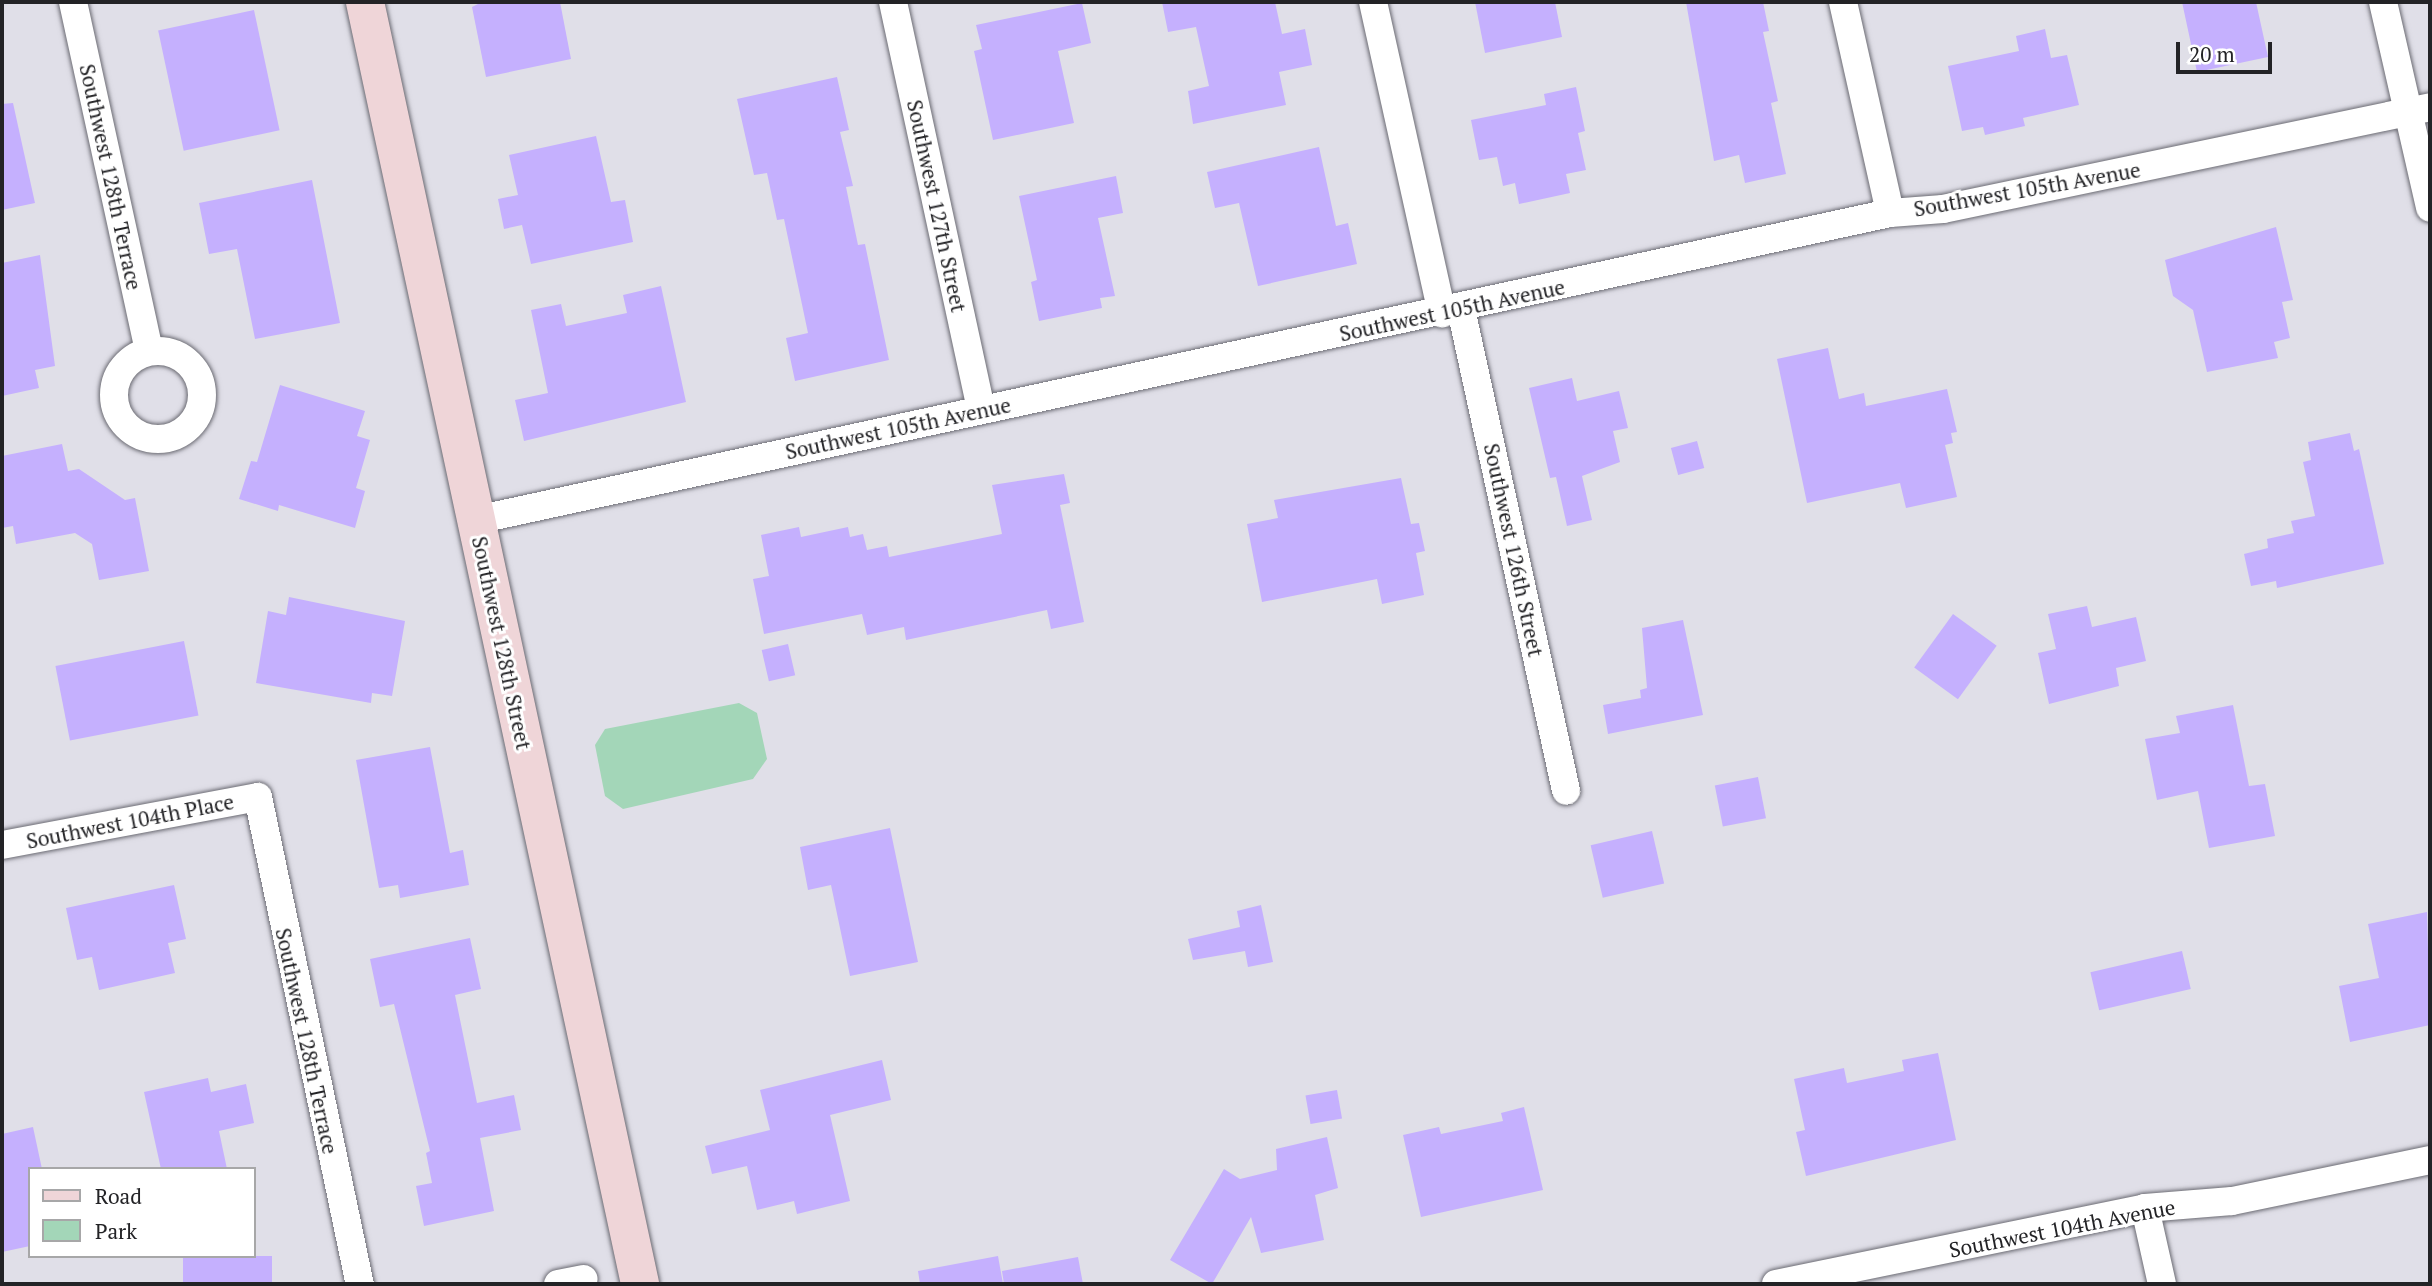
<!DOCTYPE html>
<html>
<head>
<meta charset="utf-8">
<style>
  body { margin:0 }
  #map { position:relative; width:2432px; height:1286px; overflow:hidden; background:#e0dfe8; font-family:"PT Serif",serif }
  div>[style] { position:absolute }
  .green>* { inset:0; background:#a3d6b8 }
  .building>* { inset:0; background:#c5b0fe; transform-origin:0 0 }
  .roads { filter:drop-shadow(0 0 2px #6b6b73) drop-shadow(0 0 2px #6b6b73) }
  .street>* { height:28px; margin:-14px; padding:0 14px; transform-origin:14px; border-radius:14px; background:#fff }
  .street>.ring { margin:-14px; padding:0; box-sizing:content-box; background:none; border:28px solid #fff; border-radius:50% }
  .secondary>* { height:38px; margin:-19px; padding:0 19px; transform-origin:19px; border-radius:19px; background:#efd5d8 }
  span { translate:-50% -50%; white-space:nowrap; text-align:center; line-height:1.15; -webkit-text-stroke:6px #fff; paint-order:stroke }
  .street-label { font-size:21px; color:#232326 }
  .frame { position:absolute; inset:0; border:4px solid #232326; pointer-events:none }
  .legend { position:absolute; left:28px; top:1167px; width:228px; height:91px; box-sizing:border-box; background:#fff; border:2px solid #a7a7a8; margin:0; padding:9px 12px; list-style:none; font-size:21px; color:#232326 }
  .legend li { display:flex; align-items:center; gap:14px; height:35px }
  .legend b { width:35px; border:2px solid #a7a7a8 }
  .scale { position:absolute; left:2176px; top:42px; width:96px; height:32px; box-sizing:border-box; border:4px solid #232326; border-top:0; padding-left:9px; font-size:21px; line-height:24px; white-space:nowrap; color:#232326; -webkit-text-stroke:5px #fff; paint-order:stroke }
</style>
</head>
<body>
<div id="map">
  <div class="green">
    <div style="clip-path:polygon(739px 703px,757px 713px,767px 759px,753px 779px,623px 809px,605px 796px,595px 745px,605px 729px)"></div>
  </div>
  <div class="building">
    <div style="clip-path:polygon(482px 2px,560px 2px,571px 59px,486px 77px,472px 7px)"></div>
    <div style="clip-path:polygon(1162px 2px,1275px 2px,1282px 34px,1305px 29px,1312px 65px,1279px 72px,1286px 105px,1193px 124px,1188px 91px,1209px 86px,1196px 27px,1168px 32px)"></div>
    <div style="clip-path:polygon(1475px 2px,1555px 2px,1562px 37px,1485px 53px)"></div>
    <div style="clip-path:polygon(1686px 2px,1763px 2px,1769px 31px,1763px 32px,1778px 101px,1771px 103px,1786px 174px,1745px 183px,1739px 155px,1714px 161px)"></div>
    <div style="clip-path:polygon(2182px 2px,2256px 2px,2268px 57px,2197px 72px)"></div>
    <div style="clip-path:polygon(1082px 3px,1091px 43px,1058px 51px,1074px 123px,993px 140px,974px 51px,982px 49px,976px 25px)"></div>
    <div style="left:254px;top:10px;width:123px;height:98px;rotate:78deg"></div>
    <div style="clip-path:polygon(2045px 29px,2051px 58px,2067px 55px,2079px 105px,2023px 118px,2025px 126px,1985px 135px,1983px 127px,1962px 131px,1948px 66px,2019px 51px,2016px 36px)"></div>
    <div style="clip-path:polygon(837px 77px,849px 130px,840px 132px,853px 186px,846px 187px,858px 245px,865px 244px,889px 360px,795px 381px,786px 338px,808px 333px,784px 219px,777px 220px,767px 173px,754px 175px,737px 99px)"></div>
    <div style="clip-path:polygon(1576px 87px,1585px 131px,1578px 133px,1586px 170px,1566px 174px,1570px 193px,1519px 204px,1515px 183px,1503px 186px,1497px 157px,1479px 160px,1471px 120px,1546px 105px,1544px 94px)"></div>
    <div style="clip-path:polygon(13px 103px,35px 203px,2px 210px,2px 104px)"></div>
    <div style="clip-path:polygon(596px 136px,611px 202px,625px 200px,633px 242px,531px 264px,522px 225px,504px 229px,498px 199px,518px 195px,509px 155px)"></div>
    <div style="clip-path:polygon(1319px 147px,1336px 226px,1348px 223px,1357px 264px,1258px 286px,1239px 203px,1215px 208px,1207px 172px)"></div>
    <div style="clip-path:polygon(1116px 176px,1123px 213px,1098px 218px,1115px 296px,1100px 298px,1102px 308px,1039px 321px,1031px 282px,1037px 280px,1019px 196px)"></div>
    <div style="clip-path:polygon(312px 180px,340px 323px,255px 339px,237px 249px,209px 254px,199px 203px)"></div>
    <div style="clip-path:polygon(2276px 227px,2293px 300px,2282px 302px,2290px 338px,2274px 342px,2278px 358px,2207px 372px,2193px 310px,2173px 296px,2165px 260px)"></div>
    <div style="clip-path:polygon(40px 255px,55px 366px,35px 370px,39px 388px,2px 396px,2px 263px)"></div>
    <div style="clip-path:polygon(661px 286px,686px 402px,524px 441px,515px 400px,548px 393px,531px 310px,561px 304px,566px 326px,627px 313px,623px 295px)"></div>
    <div style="clip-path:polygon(1828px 348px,1839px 399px,1864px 393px,1866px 406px,1947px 389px,1957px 432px,1951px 433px,1953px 443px,1945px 445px,1957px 497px,1906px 508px,1900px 483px,1807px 503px,1777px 359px)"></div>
    <div style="clip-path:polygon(1572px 378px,1577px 401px,1619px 391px,1628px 428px,1613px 431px,1620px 462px,1582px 476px,1592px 520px,1567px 526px,1556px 477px,1550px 478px,1529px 388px)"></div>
    <div style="clip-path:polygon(280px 385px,365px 411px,357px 436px,370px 440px,356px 488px,365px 491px,355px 528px,279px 505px,278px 511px,239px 499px,251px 461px,257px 462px)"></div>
    <div style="clip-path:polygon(2350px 433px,2354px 451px,2359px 449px,2384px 564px,2277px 588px,2276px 581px,2251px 586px,2244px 554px,2268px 548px,2267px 539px,2294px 533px,2291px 521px,2315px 516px,2303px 462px,2311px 460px,2308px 442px)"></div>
    <div style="left:1697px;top:441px;width:28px;height:27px;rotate:75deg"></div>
    <div style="clip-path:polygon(62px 444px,68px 471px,79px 469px,125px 500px,135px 498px,149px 571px,99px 580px,92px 544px,75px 533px,16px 544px,13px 526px,2px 528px,2px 456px)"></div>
    <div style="clip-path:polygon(1064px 474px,1070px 503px,1060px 505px,1084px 622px,1051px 629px,1047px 610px,906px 640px,904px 627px,867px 635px,862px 614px,764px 634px,753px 579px,769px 576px,761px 535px,799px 527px,801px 537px,848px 527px,850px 537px,863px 534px,867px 550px,887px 546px,889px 557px,1002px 534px,992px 485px)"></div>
    <div style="clip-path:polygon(1401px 478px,1411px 524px,1419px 523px,1425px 551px,1416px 553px,1424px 595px,1382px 604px,1377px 579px,1262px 602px,1247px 524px,1278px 518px,1274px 500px)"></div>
    <div style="clip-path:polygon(289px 597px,405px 621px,392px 696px,372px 693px,371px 703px,256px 683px,268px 611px,286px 615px)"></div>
    <div style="clip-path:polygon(2087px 606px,2092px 627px,2136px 617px,2146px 661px,2116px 668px,2119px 686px,2049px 704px,2038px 653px,2056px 649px,2048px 614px)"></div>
    <div style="left:1953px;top:614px;width:54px;height:66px;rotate:36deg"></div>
    <div style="clip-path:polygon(1683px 620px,1703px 715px,1608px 734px,1603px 705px,1641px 698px,1640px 690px,1647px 688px,1642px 628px)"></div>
    <div style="left:184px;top:641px;width:76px;height:131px;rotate:79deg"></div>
    <div style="left:788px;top:644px;width:32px;height:27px;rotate:77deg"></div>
    <div style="clip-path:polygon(2233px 705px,2249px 786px,2265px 784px,2275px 836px,2209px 848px,2198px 791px,2157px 800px,2145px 739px,2180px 733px,2176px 716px)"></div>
    <div style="clip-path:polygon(430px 747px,450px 853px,463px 850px,469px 885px,400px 898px,398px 885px,379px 888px,356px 760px)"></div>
    <div style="left:1758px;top:777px;width:42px;height:44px;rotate:79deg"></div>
    <div style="clip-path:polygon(890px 828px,918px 962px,850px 976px,831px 885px,808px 890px,800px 847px)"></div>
    <div style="left:1652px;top:831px;width:54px;height:63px;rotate:77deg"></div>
    <div style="clip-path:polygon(174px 885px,186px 939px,168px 943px,175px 973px,99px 990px,92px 957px,77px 960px,66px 908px)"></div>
    <div style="clip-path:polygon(1261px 905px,1273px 962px,1248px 967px,1245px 951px,1193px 960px,1188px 939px,1240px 927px,1237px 911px)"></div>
    <div style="clip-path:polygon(2427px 912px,2430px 1025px,2350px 1042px,2339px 986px,2379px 978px,2368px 924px)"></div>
    <div style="clip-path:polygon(470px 938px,481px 989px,455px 995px,477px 1103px,514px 1095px,521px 1130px,480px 1138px,494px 1211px,424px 1226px,416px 1186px,432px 1183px,426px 1153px,430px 1151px,394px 1004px,380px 1007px,370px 959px)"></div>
    <div style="left:2182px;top:951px;width:39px;height:94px;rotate:77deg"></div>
    <div style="clip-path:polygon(1938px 1053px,1956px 1140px,1806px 1176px,1796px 1132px,1805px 1130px,1794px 1079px,1844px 1068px,1847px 1083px,1904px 1071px,1902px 1060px)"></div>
    <div style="clip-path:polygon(882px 1060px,891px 1100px,830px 1115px,850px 1201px,797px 1214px,794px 1201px,757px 1210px,747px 1166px,712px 1174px,705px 1146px,770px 1130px,760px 1090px)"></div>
    <div style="clip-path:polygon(208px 1078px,211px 1092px,246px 1084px,254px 1123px,219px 1131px,227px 1169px,161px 1169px,144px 1092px)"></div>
    <div style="left:1337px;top:1090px;width:29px;height:32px;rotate:80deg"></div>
    <div style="clip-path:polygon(1524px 1107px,1543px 1190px,1421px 1217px,1403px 1135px,1439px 1127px,1441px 1134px,1503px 1121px,1501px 1113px)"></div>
    <div style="clip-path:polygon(33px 1127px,42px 1169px,30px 1169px,30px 1246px,2px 1252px,2px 1134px)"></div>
    <div style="clip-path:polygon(1327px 1137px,1338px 1188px,1315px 1195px,1324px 1240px,1261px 1253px,1251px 1217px,1212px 1284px,1170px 1260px,1224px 1169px,1240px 1179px,1277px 1170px,1276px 1149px)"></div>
    <div style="left:183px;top:1256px;width:89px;height:29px"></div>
    <div style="clip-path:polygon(998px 1256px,1003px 1284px,920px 1284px,918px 1271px)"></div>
    <div style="clip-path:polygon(1078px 1257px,1083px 1284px,1004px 1284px,1002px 1271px)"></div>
  </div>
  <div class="roads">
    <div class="street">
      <div style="left:73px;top:2px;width:357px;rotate:77.7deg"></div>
      <div style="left:893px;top:2px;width:417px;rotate:77.8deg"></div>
      <div style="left:1373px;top:2px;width:319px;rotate:77.5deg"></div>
      <div style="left:1843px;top:2px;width:216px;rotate:77.4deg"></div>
      <div style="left:2383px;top:2px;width:211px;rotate:77.1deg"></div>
      <div style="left:1461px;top:309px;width:493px;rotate:77.7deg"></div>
      <div class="ring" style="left:114px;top:351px;width:60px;height:60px"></div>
      <div style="left:476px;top:520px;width:1447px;rotate:-12.25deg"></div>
      <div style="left:1890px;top:213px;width:53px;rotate:-4.3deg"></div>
      <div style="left:1943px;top:209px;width:498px;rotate:-11.8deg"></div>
      <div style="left:2px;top:845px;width:260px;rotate:-10.6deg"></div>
      <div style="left:258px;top:797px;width:498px;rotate:78.2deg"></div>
      <div style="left:2145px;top:1208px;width:78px;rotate:77.4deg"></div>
      <div style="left:558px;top:1284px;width:26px;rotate:-11deg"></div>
      <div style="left:1776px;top:1284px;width:377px;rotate:-11.6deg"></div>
      <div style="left:2145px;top:1208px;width:87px;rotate:-4.6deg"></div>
      <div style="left:2232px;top:1201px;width:202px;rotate:-11.7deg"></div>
    </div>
    <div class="secondary">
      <div style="left:365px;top:2px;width:1311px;rotate:77.89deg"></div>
    </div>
  </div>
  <div class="street-label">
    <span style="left:111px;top:177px;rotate:78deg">Southwest 128th Terrace</span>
    <span style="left:2027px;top:189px;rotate:-10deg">Southwest 105th Avenue</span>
    <span style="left:937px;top:206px;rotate:78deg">Southwest 127th Street</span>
    <span style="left:1452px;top:310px;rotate:-12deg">Southwest 105th Avenue</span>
    <span style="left:898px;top:428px;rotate:-12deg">Southwest 105th Avenue</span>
    <span style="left:1514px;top:550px;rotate:78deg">Southwest 126th Street</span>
    <span style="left:502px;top:643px;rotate:78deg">Southwest 128th Street</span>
    <span style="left:130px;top:821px;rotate:-11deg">Southwest 104th Place</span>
    <span style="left:307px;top:1041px;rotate:78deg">Southwest 128th Terrace</span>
    <span style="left:2062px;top:1228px;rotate:-11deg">Southwest 104th Avenue</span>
  </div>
  <div class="frame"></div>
  <ul class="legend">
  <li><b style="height:9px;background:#efd5d8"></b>Road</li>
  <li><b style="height:19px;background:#a3d6b8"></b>Park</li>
  </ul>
  <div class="scale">20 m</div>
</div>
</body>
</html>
